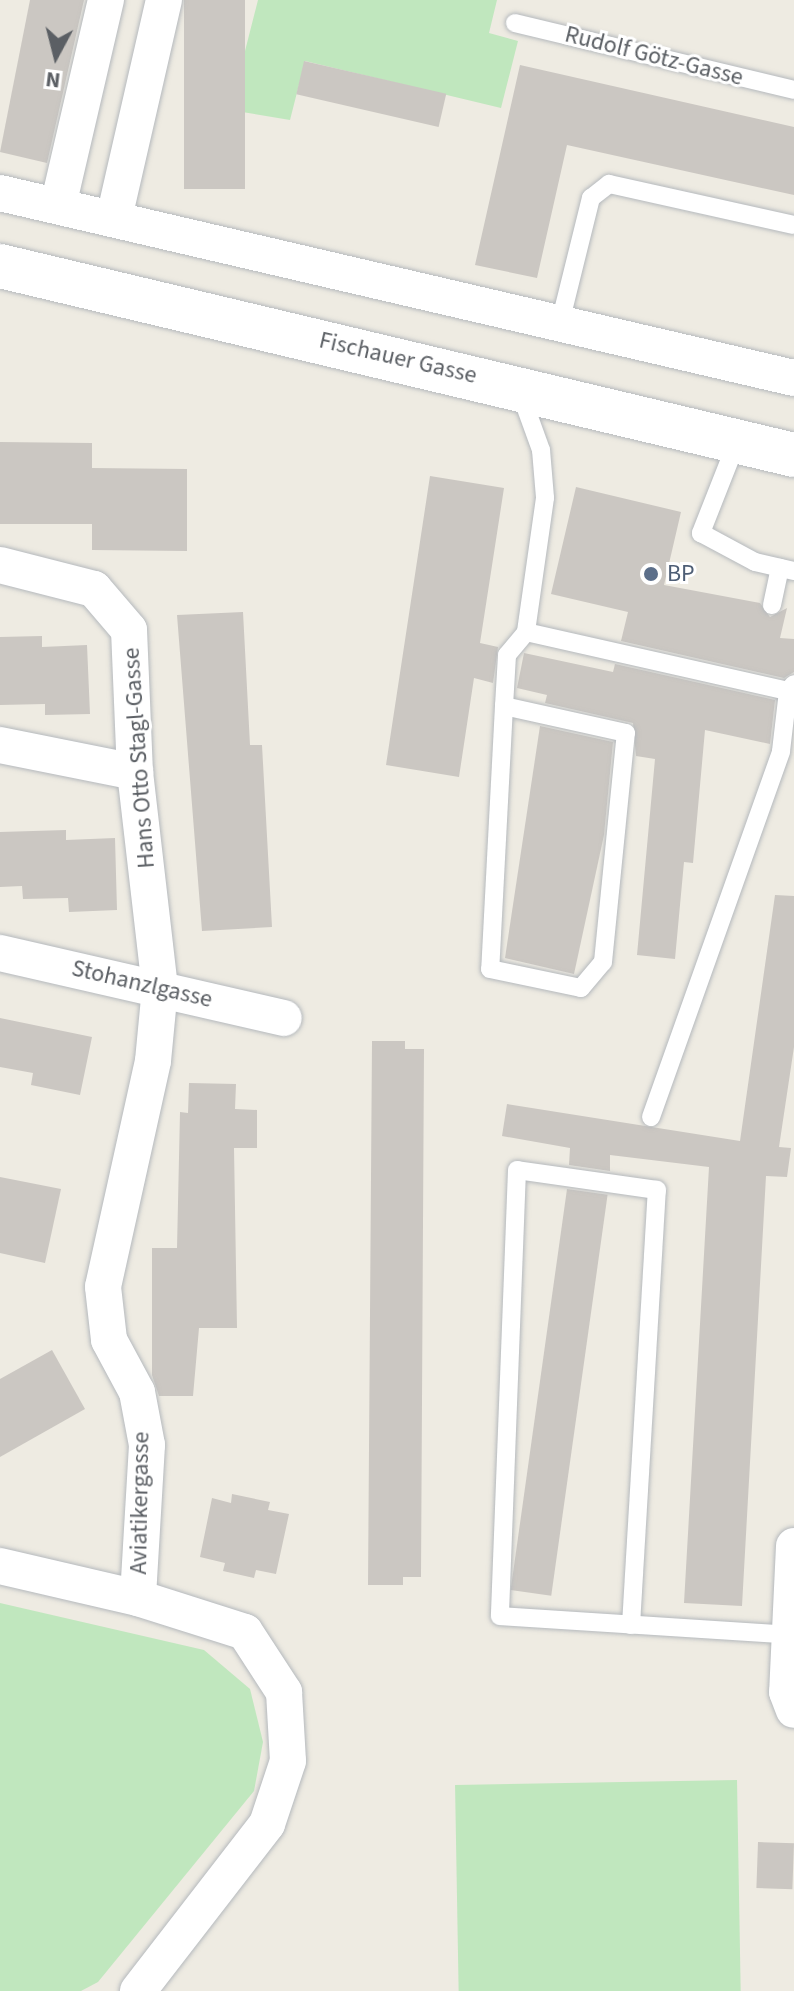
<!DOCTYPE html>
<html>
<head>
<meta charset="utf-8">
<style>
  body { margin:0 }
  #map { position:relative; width:794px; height:1991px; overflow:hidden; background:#eeebe2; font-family:"Source Sans 3",sans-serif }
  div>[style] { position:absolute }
  .green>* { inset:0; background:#c0e7be; transform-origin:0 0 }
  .building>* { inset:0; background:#cbc7c2; transform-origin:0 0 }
  .roads { filter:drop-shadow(0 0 2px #b5b9bd) drop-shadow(0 0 2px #b5b9bd) }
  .lane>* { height:18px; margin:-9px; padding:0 9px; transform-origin:9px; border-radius:9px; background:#fff }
  .street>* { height:36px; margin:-18px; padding:0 18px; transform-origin:18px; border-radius:18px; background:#fff }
  .secondary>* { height:44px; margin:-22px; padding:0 22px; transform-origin:22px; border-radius:22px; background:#fff }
  .dots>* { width:22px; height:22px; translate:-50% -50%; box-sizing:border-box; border:4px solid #fff; border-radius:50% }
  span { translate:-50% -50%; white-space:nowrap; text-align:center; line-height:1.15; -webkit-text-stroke:6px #fff; paint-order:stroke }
  .street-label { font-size:24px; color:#5b5f64 }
  .service-label { font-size:24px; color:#4e5e75 }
  .left { translate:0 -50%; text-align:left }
  .north { position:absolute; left:16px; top:16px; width:80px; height:80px; -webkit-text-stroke:6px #fff; paint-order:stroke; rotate:187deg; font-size:22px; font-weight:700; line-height:32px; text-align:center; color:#5b5f64 }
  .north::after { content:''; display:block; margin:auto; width:28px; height:36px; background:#5b5f64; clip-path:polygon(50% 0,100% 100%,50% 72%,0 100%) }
</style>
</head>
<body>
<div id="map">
  <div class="green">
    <div style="clip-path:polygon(258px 0,497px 0,489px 33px,518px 41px,501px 108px,305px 61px,290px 120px,230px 110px)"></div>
    <div style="clip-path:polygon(0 1603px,204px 1650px,250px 1689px,263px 1742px,254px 1791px,98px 1982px,81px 1991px,0 1991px)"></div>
    <div style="left:737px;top:1780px;width:211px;height:282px;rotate:89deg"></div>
  </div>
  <div class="building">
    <div style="clip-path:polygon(30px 0,84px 0,47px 163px,0 152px)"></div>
    <div style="left:184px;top:0;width:61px;height:189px"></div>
    <div style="left:304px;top:61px;width:146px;height:34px;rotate:13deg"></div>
    <div style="clip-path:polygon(520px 65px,794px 127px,794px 195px,567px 145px,537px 278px,475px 265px)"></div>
    <div style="clip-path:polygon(0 442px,92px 443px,92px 468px,187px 469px,187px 551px,92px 550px,92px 524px,0 524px)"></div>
    <div style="clip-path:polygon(430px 476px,504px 488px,480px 643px,498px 647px,493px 683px,474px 678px,459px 777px,386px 765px)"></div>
    <div style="clip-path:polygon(576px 487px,681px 512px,664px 585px,760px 603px,770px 617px,787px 608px,780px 638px,794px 639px,794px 672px,784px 678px,621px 641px,628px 612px,551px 594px)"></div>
    <div style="clip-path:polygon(243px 612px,250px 745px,262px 745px,272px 927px,202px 931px,177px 615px)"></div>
    <div style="clip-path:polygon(42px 636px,42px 647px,87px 645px,90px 714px,45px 715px,45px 704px,0 705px,0 637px)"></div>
    <div style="clip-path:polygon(524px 653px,613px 672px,615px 664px,775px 700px,770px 744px,705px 730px,693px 863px,684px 862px,675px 959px,637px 955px,655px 759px,636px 756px,633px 723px,545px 703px,547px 695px,517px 688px)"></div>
    <div style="clip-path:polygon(540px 726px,613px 742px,604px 835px,574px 974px,505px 958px)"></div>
    <div style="clip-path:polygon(66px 830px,66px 840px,115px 838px,117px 910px,69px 912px,68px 898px,23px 899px,22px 886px,0 887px,0 832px)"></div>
    <div style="clip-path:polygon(775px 895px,794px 896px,794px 1047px,779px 1147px,791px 1148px,787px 1177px,766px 1176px,742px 1606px,684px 1603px,709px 1167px,610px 1155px,610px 1171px,569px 1165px,570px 1148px,502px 1136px,507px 1104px,740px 1141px)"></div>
    <div style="clip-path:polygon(0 1018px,92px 1037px,80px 1095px,31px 1085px,33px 1073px,0 1067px)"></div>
    <div style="clip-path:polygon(372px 1041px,405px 1041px,405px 1049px,424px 1049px,421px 1577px,403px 1577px,403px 1585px,368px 1585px)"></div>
    <div style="clip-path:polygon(189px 1083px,236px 1084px,235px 1109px,257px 1110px,257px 1148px,234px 1148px,237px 1328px,199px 1328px,193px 1396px,159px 1396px,152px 1375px,152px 1248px,177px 1248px,180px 1112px,188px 1113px)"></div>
    <div style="clip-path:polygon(0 1177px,61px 1189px,45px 1263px,0 1253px)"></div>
    <div style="left:567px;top:1189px;width:41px;height:405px;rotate:8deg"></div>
    <div style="clip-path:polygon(52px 1350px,85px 1409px,0 1457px,0 1379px)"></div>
    <div style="clip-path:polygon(232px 1494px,270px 1502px,268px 1510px,289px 1514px,276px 1574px,256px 1570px,254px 1578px,223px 1571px,225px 1563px,200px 1557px,212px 1498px,231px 1503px)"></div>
    <div style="left:758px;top:1842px;width:36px;height:46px;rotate:2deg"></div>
  </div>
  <div class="roads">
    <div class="lane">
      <div style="left:515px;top:23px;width:287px;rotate:13.5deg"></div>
      <div style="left:560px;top:323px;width:129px;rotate:-76.1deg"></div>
      <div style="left:591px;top:198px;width:23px;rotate:-38deg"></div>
      <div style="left:609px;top:184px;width:189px;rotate:12.5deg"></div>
      <div style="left:520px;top:392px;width:62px;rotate:70.1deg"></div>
      <div style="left:541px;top:450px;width:48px;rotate:85.2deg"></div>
      <div style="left:545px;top:498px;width:135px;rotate:98.1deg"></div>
      <div style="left:526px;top:632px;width:269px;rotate:12.7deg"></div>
      <div style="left:788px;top:691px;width:9px;rotate:-49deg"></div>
      <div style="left:736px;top:444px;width:96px;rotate:111.5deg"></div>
      <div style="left:701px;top:533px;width:61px;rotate:28.2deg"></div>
      <div style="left:755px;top:562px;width:40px;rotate:13deg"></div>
      <div style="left:772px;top:605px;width:38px;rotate:-78deg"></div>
      <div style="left:504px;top:706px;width:263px;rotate:93deg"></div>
      <div style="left:490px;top:969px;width:93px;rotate:11.8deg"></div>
      <div style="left:581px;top:988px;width:34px;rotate:-50deg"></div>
      <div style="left:603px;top:962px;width:230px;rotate:-84.3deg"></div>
      <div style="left:626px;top:733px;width:125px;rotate:-167.5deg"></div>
      <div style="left:504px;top:706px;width:51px;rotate:-86.6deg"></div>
      <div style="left:507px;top:655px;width:30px;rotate:-50deg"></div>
      <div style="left:651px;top:1117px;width:388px;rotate:-70.4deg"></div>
      <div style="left:781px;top:751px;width:60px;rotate:-83.3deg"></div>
      <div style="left:631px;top:1625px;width:436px;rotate:-86.6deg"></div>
      <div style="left:657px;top:1190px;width:141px;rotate:-171.9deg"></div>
      <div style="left:517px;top:1170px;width:446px;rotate:92.2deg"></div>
      <div style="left:500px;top:1616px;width:291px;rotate:3.7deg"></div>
    </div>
    <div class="street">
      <div style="left:0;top:193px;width:815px;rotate:13.12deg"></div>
      <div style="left:58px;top:206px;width:212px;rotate:-76.9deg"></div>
      <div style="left:114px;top:218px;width:224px;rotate:-77.1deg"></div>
      <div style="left:0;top:565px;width:97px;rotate:14.3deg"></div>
      <div style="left:94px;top:589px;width:54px;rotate:49.5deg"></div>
      <div style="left:129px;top:630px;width:142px;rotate:87.6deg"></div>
      <div style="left:135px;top:772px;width:217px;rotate:83.4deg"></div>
      <div style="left:160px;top:988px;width:73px;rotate:95.5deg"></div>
      <div style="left:153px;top:1061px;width:231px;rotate:102.5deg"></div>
      <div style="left:103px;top:1287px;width:53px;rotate:83.5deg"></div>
      <div style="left:109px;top:1340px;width:59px;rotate:61.7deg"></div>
      <div style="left:137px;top:1392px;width:54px;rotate:79.3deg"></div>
      <div style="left:147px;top:1445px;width:153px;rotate:93.4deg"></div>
      <div style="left:138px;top:1598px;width:112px;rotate:17.6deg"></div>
      <div style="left:245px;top:1632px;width:72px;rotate:57deg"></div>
      <div style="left:284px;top:1692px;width:69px;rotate:86.7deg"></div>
      <div style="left:288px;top:1761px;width:66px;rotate:108.4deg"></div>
      <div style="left:267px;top:1824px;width:211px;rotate:127.7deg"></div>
      <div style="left:0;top:745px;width:138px;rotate:11.3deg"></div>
      <div style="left:0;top:953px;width:291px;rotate:12.9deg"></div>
      <div style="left:794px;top:1546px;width:146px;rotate:92.7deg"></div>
      <div style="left:787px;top:1692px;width:19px;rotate:69deg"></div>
      <div style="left:0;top:1566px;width:142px;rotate:13.1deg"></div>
    </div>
    <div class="secondary">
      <div style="left:0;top:266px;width:816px;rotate:13.39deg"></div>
    </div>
  </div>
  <div class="dots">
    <div style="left:651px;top:574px;background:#5c6f8a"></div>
  </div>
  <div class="street-label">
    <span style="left:654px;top:56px;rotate:14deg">Rudolf Götz-Gasse</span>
    <span style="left:398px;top:358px;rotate:13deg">Fischauer Gasse</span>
    <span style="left:139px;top:758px;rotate:-94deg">Hans Otto Stagl-Gasse</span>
    <span style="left:142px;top:984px;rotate:13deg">Stohanzlgasse</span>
    <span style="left:140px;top:1503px;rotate:-89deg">Aviatikergasse</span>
  </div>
  <div class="service-label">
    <span class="left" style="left:667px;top:574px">BP</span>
  </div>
  <div class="north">N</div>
</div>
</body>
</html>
